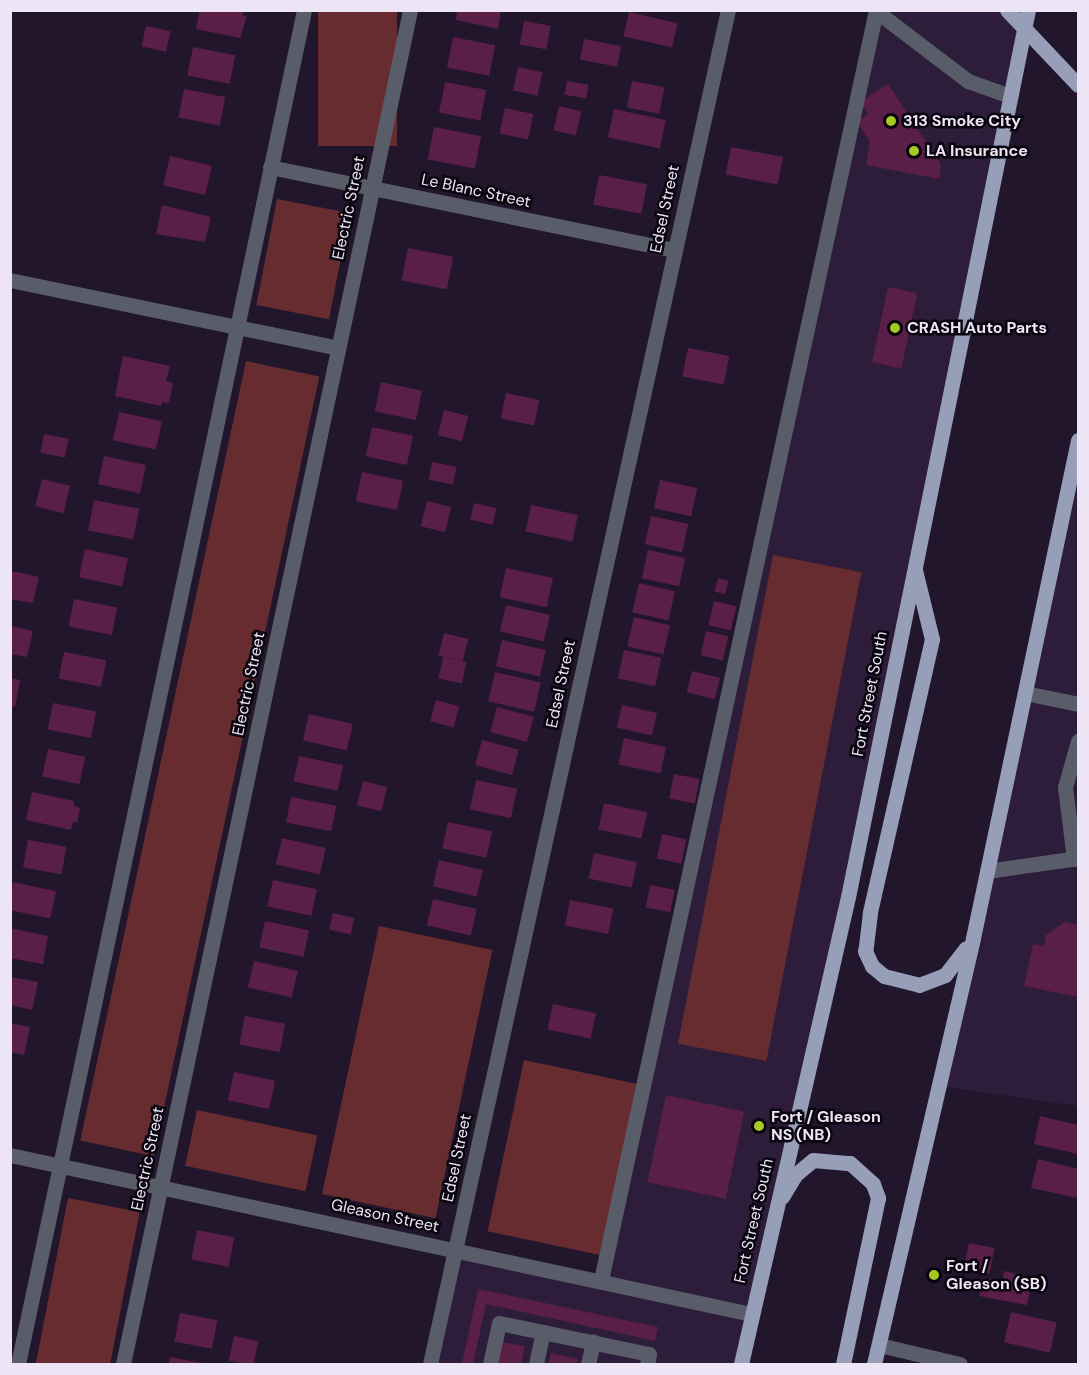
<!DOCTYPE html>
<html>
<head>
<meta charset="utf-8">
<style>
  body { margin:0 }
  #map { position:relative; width:1089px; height:1375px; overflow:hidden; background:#22162d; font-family:"DM Sans",sans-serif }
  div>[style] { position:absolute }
  .built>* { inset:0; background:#2d1d3a }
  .green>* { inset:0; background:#672c30; transform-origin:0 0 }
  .building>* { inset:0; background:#5a1f46; transform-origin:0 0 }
  .minor>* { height:15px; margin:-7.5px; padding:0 7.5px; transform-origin:7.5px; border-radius:7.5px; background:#595d69 }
  .major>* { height:15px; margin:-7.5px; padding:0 7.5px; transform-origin:7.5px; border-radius:7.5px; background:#979eb8 }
  .dots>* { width:16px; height:16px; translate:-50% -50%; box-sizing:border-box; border:3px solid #09050e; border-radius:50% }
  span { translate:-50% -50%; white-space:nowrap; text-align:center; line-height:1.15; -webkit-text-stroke:5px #09050e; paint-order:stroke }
  .poi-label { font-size:16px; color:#ede5f5; font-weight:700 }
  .left { translate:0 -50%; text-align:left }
  .street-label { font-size:16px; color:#ede5f5 }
  .frame { position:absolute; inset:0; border:12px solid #ede5f5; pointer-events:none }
</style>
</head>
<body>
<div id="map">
  <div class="built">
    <div style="clip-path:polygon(876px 11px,1007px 11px,1024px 28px,914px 565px,741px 1364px,430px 1364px,455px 1249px,600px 1279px)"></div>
    <div style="clip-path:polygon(1078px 440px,1078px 1106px,939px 1086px)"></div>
  </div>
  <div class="green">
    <div style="left:318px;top:11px;width:79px;height:135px"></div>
    <div style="left:277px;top:199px;width:74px;height:108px;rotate:11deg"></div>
    <div style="left:246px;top:361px;width:75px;height:797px;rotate:12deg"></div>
    <div style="left:773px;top:555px;width:90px;height:498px;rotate:11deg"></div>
    <div style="left:379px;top:926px;width:116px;height:274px;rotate:12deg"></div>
    <div style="left:524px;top:1060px;width:116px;height:175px;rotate:12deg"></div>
    <div style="left:197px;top:1110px;width:123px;height:57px;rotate:12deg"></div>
    <div style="left:68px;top:1198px;width:73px;height:170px;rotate:11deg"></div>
  </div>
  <div class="building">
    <div style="clip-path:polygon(200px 10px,243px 10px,242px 15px,247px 16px,240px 38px,196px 29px)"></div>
    <div style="clip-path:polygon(449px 10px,501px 10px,498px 29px,456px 20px,457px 13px)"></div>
    <div style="left:629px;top:12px;width:50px;height:25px;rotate:13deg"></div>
    <div style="left:524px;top:21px;width:27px;height:24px;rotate:10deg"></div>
    <div style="left:146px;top:26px;width:25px;height:21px;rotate:12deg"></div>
    <div style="left:453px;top:37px;width:43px;height:31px;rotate:11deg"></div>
    <div style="left:584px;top:39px;width:38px;height:21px;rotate:11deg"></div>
    <div style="left:193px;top:47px;width:43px;height:29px;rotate:11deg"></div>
    <div style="left:518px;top:67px;width:25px;height:24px;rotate:12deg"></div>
    <div style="left:567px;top:81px;width:22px;height:14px;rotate:10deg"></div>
    <div style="left:632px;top:81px;width:33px;height:27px;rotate:11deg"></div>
    <div style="left:445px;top:82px;width:42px;height:31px;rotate:11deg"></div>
    <div style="clip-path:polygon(888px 84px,941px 164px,939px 179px,866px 165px,870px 142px,857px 121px,868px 114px,860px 102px)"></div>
    <div style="left:184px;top:89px;width:42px;height:29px;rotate:11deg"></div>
    <div style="left:559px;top:106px;width:23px;height:25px;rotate:13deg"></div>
    <div style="left:505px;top:108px;width:29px;height:26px;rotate:12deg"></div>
    <div style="left:614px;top:109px;width:53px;height:29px;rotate:12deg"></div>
    <div style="left:434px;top:127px;width:48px;height:33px;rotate:11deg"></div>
    <div style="left:731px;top:147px;width:53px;height:28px;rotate:11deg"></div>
    <div style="left:170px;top:156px;width:43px;height:30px;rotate:13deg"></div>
    <div style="left:599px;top:175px;width:49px;height:30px;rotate:11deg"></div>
    <div style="clip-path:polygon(162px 205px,211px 217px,205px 242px,156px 234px)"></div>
    <div style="left:408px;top:248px;width:46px;height:33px;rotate:11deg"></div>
    <div style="left:888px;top:287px;width:30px;height:77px;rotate:12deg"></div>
    <div style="left:688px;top:348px;width:42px;height:29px;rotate:11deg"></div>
    <div style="clip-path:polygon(123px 356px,170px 366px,166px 381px,173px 383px,169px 403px,162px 402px,161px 406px,115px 396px)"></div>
    <div style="left:381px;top:382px;width:42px;height:30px;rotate:12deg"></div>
    <div style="left:506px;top:393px;width:34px;height:26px;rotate:12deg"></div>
    <div style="left:444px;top:410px;width:25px;height:26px;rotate:14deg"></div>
    <div style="left:119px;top:412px;width:44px;height:29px;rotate:12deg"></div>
    <div style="left:372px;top:427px;width:42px;height:30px;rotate:12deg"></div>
    <div style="left:44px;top:434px;width:25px;height:19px;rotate:11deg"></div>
    <div style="left:104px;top:456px;width:43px;height:29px;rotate:12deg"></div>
    <div style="left:432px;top:462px;width:25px;height:18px;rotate:11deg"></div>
    <div style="left:362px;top:472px;width:42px;height:30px;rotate:12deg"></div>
    <div style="left:42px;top:479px;width:29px;height:28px;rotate:14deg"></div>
    <div style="left:660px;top:480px;width:38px;height:29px;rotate:12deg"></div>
    <div style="left:94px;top:500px;width:46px;height:31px;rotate:11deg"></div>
    <div style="left:427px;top:501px;width:25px;height:26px;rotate:14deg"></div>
    <div style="left:474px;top:503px;width:23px;height:17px;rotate:13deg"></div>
    <div style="left:531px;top:505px;width:48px;height:27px;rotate:12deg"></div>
    <div style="left:651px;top:516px;width:38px;height:29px;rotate:12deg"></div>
    <div style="left:85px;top:549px;width:44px;height:29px;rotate:12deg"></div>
    <div style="left:648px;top:550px;width:38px;height:29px;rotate:12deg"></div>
    <div style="left:506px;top:568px;width:48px;height:30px;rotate:12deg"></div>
    <div style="clip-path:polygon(12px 571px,39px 577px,33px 603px,10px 599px)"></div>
    <div style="left:718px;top:578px;width:11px;height:14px;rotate:15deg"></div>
    <div style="left:639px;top:583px;width:37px;height:30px;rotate:13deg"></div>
    <div style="left:74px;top:599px;width:44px;height:28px;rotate:11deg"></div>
    <div style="left:714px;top:601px;width:23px;height:25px;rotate:13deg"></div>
    <div style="left:506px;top:605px;width:45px;height:27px;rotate:13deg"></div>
    <div style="left:634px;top:617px;width:37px;height:30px;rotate:13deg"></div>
    <div style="clip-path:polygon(10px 626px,33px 631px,27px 657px,10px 654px)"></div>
    <div style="left:706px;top:631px;width:23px;height:25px;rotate:13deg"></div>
    <div style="left:444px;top:633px;width:25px;height:23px;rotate:14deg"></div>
    <div style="left:502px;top:640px;width:45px;height:27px;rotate:13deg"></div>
    <div style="left:624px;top:650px;width:38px;height:29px;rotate:12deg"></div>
    <div style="left:64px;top:652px;width:43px;height:27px;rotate:11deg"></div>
    <div style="left:443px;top:657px;width:24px;height:22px;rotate:12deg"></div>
    <div style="left:692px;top:671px;width:29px;height:22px;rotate:14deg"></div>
    <div style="left:495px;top:672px;width:47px;height:30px;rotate:13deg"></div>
    <div style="clip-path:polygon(10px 678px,20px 680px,15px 707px,10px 706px)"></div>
    <div style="left:436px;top:700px;width:24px;height:22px;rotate:15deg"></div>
    <div style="left:53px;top:703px;width:44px;height:27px;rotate:11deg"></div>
    <div style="left:622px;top:705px;width:36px;height:23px;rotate:13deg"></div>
    <div style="left:497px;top:707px;width:38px;height:26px;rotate:15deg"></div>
    <div style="left:309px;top:714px;width:45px;height:27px;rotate:13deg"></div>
    <div style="left:624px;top:738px;width:43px;height:27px;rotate:12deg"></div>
    <div style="left:482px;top:740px;width:38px;height:26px;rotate:15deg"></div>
    <div style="left:48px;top:749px;width:38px;height:28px;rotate:12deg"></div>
    <div style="left:299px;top:756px;width:45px;height:26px;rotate:12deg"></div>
    <div style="left:674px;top:774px;width:26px;height:25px;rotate:11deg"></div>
    <div style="left:476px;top:780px;width:42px;height:30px;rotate:12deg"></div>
    <div style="left:363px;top:781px;width:25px;height:25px;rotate:14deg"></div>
    <div style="clip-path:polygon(32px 792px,74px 801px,74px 806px,80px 808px,77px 823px,73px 822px,71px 830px,26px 820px)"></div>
    <div style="left:291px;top:797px;width:46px;height:26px;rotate:11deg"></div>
    <div style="left:604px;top:803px;width:44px;height:27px;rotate:12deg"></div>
    <div style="left:448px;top:822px;width:45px;height:27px;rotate:12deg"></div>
    <div style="left:662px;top:834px;width:25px;height:25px;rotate:12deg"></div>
    <div style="left:282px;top:838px;width:45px;height:27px;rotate:13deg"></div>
    <div style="left:28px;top:840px;width:39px;height:28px;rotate:10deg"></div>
    <div style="left:594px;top:853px;width:44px;height:26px;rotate:12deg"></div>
    <div style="left:439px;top:860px;width:45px;height:27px;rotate:13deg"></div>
    <div style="left:273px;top:880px;width:45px;height:27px;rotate:12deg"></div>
    <div style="left:13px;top:882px;width:44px;height:28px;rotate:12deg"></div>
    <div style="left:650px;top:885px;width:25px;height:23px;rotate:11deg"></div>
    <div style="left:433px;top:899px;width:45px;height:27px;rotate:13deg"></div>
    <div style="left:570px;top:900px;width:44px;height:26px;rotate:11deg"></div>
    <div style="left:333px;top:913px;width:22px;height:17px;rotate:13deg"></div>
    <div style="left:265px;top:921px;width:45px;height:27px;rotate:12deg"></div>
    <div style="clip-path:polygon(1065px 922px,1078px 925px,1078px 997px,1024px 986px,1033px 944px,1044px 946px,1046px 935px)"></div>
    <div style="clip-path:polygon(10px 928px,48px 936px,43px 964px,10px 958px)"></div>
    <div style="left:254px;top:961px;width:45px;height:27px;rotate:13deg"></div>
    <div style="clip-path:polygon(10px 977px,38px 982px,32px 1010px,10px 1005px)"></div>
    <div style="left:553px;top:1004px;width:44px;height:26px;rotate:12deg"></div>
    <div style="left:245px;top:1016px;width:41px;height:29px;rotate:11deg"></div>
    <div style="clip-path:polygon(10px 1023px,30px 1027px,24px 1055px,10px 1052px)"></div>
    <div style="left:234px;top:1072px;width:42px;height:29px;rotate:12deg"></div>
    <div style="left:666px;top:1095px;width:80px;height:89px;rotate:12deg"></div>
    <div style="clip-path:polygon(1040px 1116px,1078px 1125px,1078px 1154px,1034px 1144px)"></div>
    <div style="clip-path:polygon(1038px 1159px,1078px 1169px,1078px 1198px,1031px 1188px)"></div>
    <div style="left:197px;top:1230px;width:38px;height:30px;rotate:11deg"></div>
    <div style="left:969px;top:1243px;width:26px;height:26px;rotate:11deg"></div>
    <div style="clip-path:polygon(1004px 1271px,1033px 1277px,1027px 1305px,979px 1296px,983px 1278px,1002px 1282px)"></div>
    <div style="clip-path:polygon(478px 1289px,658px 1327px,655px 1341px,486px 1304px,473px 1364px,462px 1364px)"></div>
    <div style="left:1011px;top:1312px;width:47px;height:31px;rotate:13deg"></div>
    <div style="left:180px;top:1313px;width:38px;height:29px;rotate:11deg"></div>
    <div style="left:234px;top:1336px;width:25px;height:25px;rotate:12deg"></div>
    <div style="clip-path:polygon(502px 1342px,525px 1346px,521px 1364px,497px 1364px)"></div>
    <div style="clip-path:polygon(551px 1353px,578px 1359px,577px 1364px,548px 1364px)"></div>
    <div style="clip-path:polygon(170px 1357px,202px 1363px,202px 1364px,169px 1364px)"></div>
  </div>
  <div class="minor">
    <div style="left:876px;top:11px;width:116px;rotate:37.3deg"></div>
    <div style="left:968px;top:81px;width:45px;rotate:19.7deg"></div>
    <div style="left:270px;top:167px;width:413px;rotate:11.6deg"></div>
    <div style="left:10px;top:280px;width:335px;rotate:11.7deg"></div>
    <div style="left:1025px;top:693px;width:54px;rotate:11.7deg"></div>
    <div style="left:1074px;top:859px;width:73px;rotate:-97.1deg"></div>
    <div style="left:1065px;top:787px;width:48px;rotate:-74.2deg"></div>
    <div style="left:987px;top:871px;width:92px;rotate:-8.1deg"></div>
    <div style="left:10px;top:1155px;width:758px;rotate:12.11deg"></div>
    <div style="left:601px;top:1280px;width:1299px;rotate:-77.78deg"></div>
    <div style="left:879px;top:1345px;width:83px;rotate:13.2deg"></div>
    <div style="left:18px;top:1364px;width:1384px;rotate:-78.07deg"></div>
    <div style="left:123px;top:1364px;width:1384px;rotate:-78.03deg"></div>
    <div style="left:430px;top:1364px;width:1386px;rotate:-77.59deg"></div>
    <div style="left:490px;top:1364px;width:42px;rotate:-77.6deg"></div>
    <div style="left:499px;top:1323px;width:153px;rotate:11.7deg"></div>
    <div style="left:649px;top:1354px;width:10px;rotate:101deg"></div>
    <div style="left:536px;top:1364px;width:33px;rotate:-78deg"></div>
    <div style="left:588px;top:1364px;width:23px;rotate:-77deg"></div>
  </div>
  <div class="major">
    <div style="left:1007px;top:10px;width:103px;rotate:46.6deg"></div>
    <div style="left:915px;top:570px;width:71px;rotate:76.2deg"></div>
    <div style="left:932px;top:639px;width:281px;rotate:102.8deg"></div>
    <div style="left:870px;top:913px;width:38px;rotate:97deg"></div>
    <div style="left:865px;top:951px;width:17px;rotate:65deg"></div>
    <div style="left:872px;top:966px;width:16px;rotate:40deg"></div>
    <div style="left:884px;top:976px;width:36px;rotate:14deg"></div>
    <div style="left:919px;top:985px;width:28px;rotate:-21deg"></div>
    <div style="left:945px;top:975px;width:34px;rotate:-52deg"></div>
    <div style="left:782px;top:1197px;width:26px;rotate:-59deg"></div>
    <div style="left:795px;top:1175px;width:23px;rotate:-40deg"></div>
    <div style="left:813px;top:1160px;width:37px;rotate:5deg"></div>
    <div style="left:850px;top:1163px;width:31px;rotate:42deg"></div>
    <div style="left:873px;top:1184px;width:15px;rotate:70deg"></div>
    <div style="left:878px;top:1198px;width:170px;rotate:101.9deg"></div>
    <div style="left:741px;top:1364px;width:479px;rotate:-77.1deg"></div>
    <div style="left:848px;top:897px;width:905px;rotate:-78.53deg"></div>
    <div style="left:874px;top:1364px;width:437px;rotate:-76.9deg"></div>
    <div style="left:973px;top:938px;width:509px;rotate:-78.09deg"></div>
  </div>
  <div class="dots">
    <div style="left:891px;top:121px;background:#a5c822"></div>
    <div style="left:914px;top:151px;background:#a5c822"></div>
    <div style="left:895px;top:328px;background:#a5c822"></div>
    <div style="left:759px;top:1126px;background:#a5c822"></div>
    <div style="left:934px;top:1275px;background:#a5c822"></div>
  </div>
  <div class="poi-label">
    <span class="left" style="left:903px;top:121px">313 Smoke City</span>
    <span class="left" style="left:926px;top:151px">LA Insurance</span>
    <span class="left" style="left:907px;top:328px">CRASH Auto Parts</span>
    <span class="left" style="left:771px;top:1126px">Fort / Gleason<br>NS (NB)</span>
    <span class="left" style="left:946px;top:1275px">Fort /<br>Gleason (SB)</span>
  </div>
  <div class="street-label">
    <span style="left:476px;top:191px;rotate:12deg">Le Blanc Street</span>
    <span style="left:349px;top:208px;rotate:-78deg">Electric Street</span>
    <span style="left:665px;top:209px;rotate:-78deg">Edsel Street</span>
    <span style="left:249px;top:684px;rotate:-78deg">Electric Street</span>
    <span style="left:561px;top:684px;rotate:-78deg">Edsel Street</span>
    <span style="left:870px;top:694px;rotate:-79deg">Fort Street South</span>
    <span style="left:457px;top:1158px;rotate:-78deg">Edsel Street</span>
    <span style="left:148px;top:1159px;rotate:-78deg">Electric Street</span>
    <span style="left:385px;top:1216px;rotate:12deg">Gleason Street</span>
    <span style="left:754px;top:1221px;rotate:-77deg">Fort Street South</span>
  </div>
  <div class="frame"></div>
</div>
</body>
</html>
